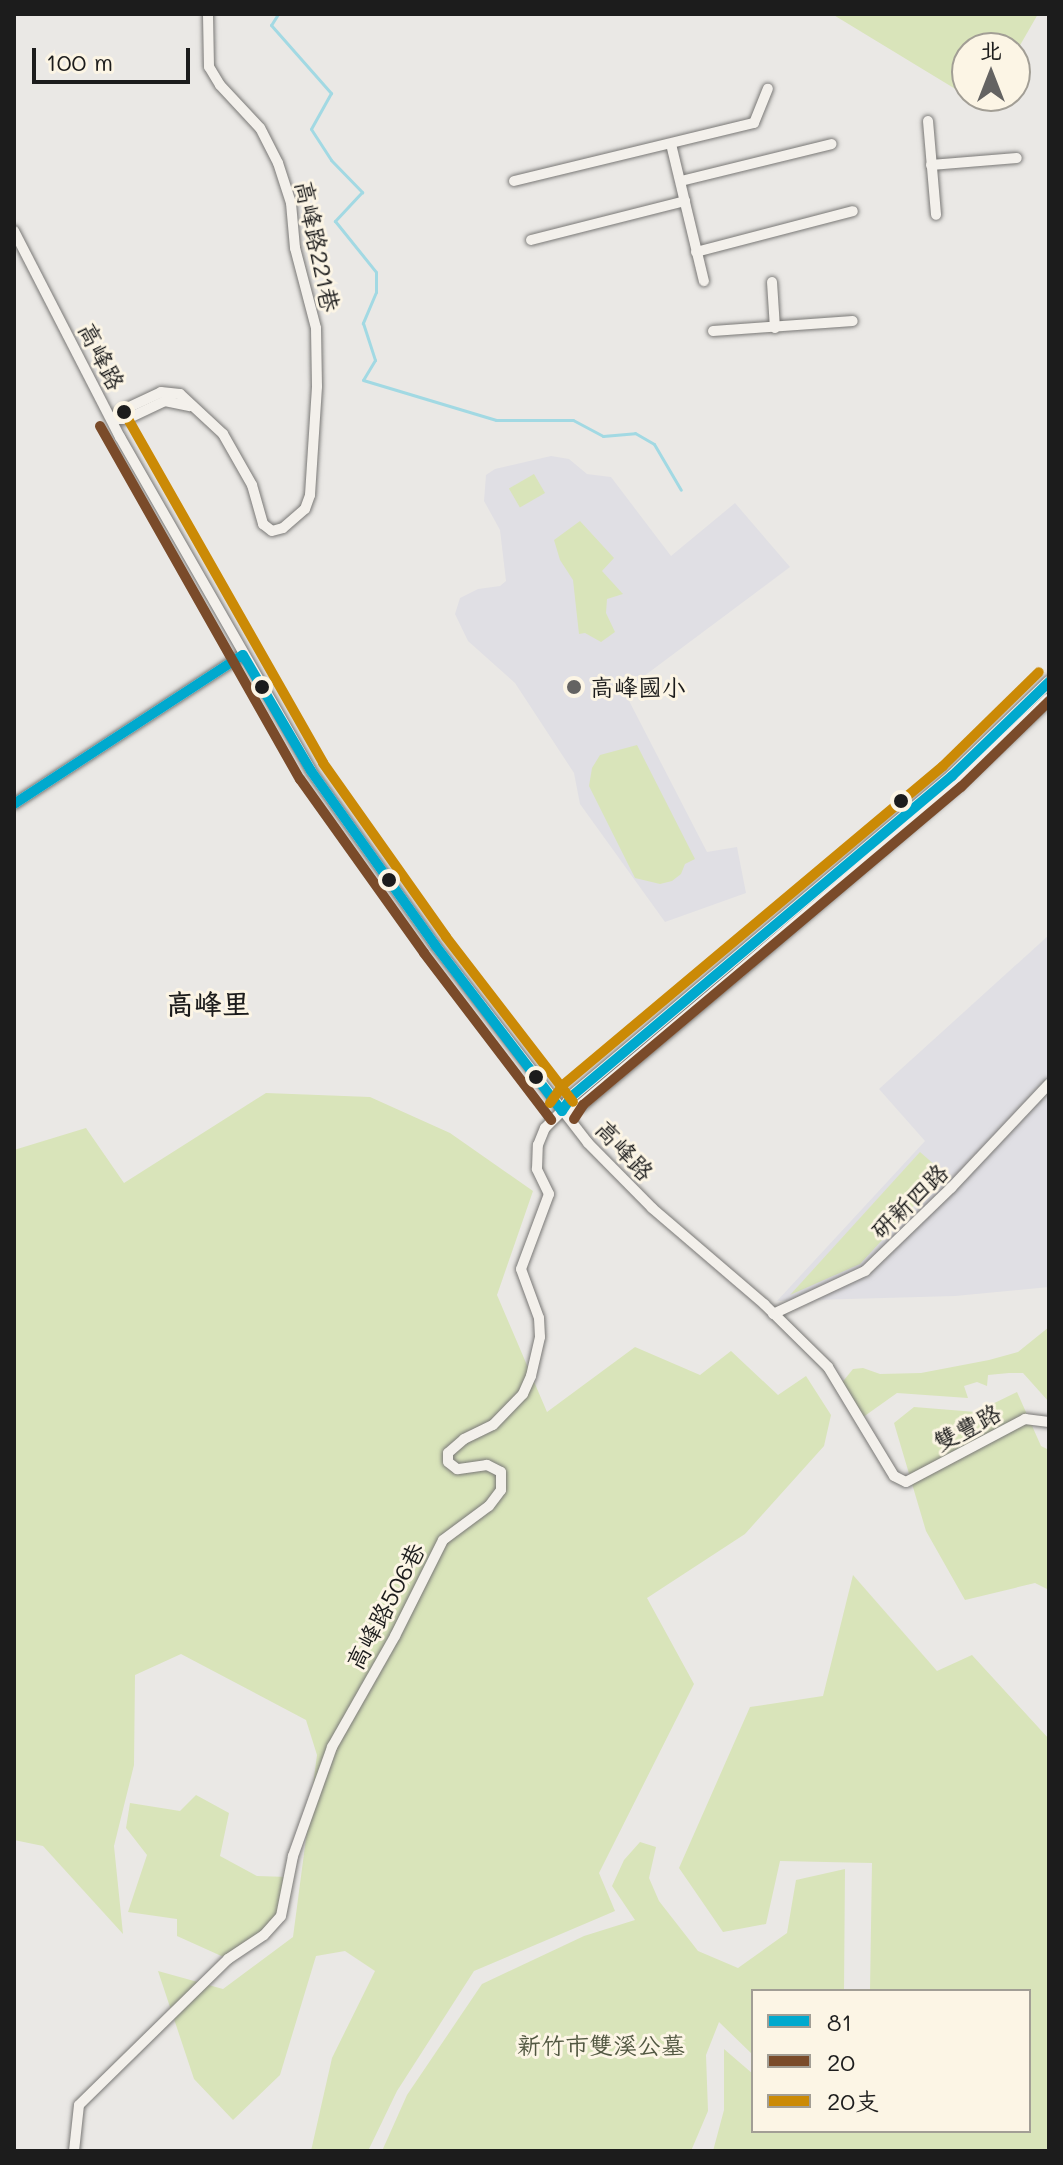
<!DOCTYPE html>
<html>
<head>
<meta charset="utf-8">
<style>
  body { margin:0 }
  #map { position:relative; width:1063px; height:2165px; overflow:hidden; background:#eae8e5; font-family:Mali,"LXGW WenKai TC",sans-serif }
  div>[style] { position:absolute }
  .built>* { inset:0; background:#e0dfe4 }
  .green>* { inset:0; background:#d9e4ba; transform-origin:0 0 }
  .stream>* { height:3px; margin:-1.5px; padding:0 1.5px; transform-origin:1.5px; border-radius:1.5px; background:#a2d9e3 }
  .roads { filter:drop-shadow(0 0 2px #797876) drop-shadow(0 0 2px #797876) }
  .minor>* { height:10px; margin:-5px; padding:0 5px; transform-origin:5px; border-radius:5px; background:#f3f0eb }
  .tertiary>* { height:12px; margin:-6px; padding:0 6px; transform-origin:6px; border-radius:6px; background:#f3f0eb }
  .bus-1>* { height:10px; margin:-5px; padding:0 5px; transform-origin:5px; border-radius:5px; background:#00a9ce }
  .bus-2>* { height:10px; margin:-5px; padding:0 5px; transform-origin:5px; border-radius:5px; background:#7a4b2a }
  .bus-3>* { height:10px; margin:-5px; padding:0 5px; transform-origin:5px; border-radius:5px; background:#cb8a06 }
  .dots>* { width:22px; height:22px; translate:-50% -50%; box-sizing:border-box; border:4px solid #fcf5e5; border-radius:50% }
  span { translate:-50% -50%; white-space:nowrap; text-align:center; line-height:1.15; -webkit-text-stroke:6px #fcf5e5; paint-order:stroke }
  .street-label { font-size:24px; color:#1c1c1c }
  .poi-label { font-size:24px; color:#1c1c1c }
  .left { translate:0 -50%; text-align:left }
  .park-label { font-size:24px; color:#515741 }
  .quarter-label { font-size:28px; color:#1c1c1c; font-weight:700 }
  .frame { position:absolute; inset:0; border:16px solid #1c1c1c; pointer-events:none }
  .legend { position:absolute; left:751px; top:1989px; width:280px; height:144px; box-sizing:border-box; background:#fcf5e5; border:2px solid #a29e95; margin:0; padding:10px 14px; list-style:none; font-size:24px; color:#1c1c1c }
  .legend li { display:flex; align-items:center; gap:16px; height:40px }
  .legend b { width:40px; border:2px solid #a29e95 }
  .north { position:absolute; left:951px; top:32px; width:80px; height:80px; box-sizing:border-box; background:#fcf5e5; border:2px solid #a29e95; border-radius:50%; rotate:0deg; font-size:22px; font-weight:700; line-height:32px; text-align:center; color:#1c1c1c }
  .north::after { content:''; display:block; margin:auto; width:28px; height:36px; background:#646362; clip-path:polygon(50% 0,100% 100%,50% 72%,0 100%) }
  .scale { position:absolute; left:32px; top:48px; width:158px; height:36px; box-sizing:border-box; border:4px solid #1c1c1c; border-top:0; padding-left:10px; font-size:24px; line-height:28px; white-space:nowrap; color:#1c1c1c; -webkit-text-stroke:6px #fcf5e5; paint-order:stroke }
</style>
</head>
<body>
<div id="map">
  <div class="built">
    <div style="clip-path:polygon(551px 456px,569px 459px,587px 474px,611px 477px,671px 556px,735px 503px,790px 567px,624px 691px,707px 852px,737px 847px,746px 893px,665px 922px,580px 804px,574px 773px,515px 683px,468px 641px,455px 614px,460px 598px,478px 589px,500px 586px,506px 581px,500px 530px,484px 501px,486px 475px,495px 469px)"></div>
    <div style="clip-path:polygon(1049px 935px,1049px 1287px,955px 1296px,777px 1301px,925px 1141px,879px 1089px)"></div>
  </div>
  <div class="green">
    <div style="clip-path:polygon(832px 14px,1038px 14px,1015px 54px,1015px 48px,967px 48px,967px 96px,992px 96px,985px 107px)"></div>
    <div style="left:534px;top:474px;width:22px;height:29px;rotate:60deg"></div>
    <div style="clip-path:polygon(580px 521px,614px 558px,602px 571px,623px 594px,607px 599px,606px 613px,615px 632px,601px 642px,585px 633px,579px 634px,573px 580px,560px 560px,554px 540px)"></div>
    <div style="clip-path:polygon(637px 745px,695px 859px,685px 864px,681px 874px,672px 881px,660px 884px,635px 878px,589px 786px,592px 768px,600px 755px)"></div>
    <div style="clip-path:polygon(266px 1093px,370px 1097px,450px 1133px,533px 1191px,497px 1295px,547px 1412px,635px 1347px,700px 1375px,731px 1351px,778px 1395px,806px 1376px,831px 1415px,824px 1446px,745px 1534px,647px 1598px,694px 1684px,599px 1873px,615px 1911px,474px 1971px,397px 2091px,368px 2151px,311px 2151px,332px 2058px,375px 1971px,345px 1951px,316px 1956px,280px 2075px,233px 2120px,194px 2079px,158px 1971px,223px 1989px,293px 1937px,317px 1755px,306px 1720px,181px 1654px,135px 1675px,134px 1765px,114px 1846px,123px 1934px,43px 1846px,14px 1840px,14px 1150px,86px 1128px,124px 1183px)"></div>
    <div style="clip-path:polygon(920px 1152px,944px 1173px,860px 1264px,790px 1295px)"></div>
    <div style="clip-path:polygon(1049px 1327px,1049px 1402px,1023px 1373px,1009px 1373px,988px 1375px,987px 1386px,977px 1382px,964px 1386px,968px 1398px,897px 1393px,859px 1420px,840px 1385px,853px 1369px,863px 1368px,880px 1374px,921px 1373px,989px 1360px,1018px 1352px)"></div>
    <div style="clip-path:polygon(1017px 1392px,1041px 1446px,1049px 1450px,1049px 1590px,1035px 1583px,965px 1600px,926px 1531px,894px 1423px,914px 1407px,976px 1412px)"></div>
    <div style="clip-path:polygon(853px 1575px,937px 1671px,972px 1655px,1049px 1739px,1049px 2151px,713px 2151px,724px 2110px,724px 2049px,753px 2074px,753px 2131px,1029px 2131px,1029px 1991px,870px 1991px,872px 1863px,780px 1861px,766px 1924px,723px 1932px,679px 1868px,750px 1707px,823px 1696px)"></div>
    <div style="clip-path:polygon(196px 1795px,229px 1813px,220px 1856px,257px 1876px,288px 1877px,281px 1916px,228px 1959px,177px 1936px,177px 1919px,128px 1912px,147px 1855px,126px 1828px,130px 1803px,180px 1811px)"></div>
    <div style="clip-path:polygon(640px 1842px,656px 1847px,649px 1878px,659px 1901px,698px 1951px,738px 1968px,787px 1933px,796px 1880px,845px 1869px,844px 1991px,753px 1991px,753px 2055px,719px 2022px,706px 2055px,708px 2111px,691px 2151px,382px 2151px,407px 2095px,482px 1984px,584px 1936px,635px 1920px,612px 1886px,624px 1860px)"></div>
  </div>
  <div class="stream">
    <div style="left:278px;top:14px;width:13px;rotate:122deg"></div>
    <div style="left:271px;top:25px;width:91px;rotate:48.6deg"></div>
    <div style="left:331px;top:93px;width:41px;rotate:119.1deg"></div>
    <div style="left:311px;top:129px;width:37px;rotate:57deg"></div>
    <div style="left:331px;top:160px;width:45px;rotate:45.9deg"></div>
    <div style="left:362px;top:192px;width:40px;rotate:133deg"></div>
    <div style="left:335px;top:221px;width:65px;rotate:51.2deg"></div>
    <div style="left:376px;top:272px;width:20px;rotate:90deg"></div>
    <div style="left:376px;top:292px;width:34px;rotate:113deg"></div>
    <div style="left:363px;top:323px;width:39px;rotate:72deg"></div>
    <div style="left:375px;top:360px;width:23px;rotate:121deg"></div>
    <div style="left:363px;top:380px;width:139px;rotate:16.7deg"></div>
    <div style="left:496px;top:420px;width:77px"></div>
    <div style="left:573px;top:420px;width:34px;rotate:28deg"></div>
    <div style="left:603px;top:436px;width:32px;rotate:-5deg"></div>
    <div style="left:635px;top:433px;width:22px;rotate:30deg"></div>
    <div style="left:654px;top:444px;width:53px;rotate:59.6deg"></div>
  </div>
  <div class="roads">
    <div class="minor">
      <div style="left:928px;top:121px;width:94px;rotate:85.1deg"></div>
      <div style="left:671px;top:144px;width:141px;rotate:76.5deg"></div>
      <div style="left:931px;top:165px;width:86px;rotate:-4.7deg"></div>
      <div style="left:514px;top:181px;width:247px;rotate:-13.6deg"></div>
      <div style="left:754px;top:123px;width:37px;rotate:-68deg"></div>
      <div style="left:681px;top:181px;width:155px;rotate:-13.8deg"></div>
      <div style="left:14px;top:231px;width:232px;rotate:62.8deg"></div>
      <div style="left:120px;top:437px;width:385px;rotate:60.2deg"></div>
      <div style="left:311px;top:771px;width:214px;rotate:54.5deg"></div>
      <div style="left:435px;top:945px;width:250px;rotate:52.3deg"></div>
      <div style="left:588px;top:1143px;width:91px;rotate:45.4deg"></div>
      <div style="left:652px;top:1208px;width:148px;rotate:40.6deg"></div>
      <div style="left:764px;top:1304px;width:90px;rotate:44.5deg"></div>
      <div style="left:828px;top:1367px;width:127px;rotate:58.8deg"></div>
      <div style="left:894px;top:1476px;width:13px;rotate:27deg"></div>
      <div style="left:906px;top:1482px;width:135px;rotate:-27.9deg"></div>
      <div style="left:1025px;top:1419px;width:24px;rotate:7deg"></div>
      <div style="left:531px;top:240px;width:159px;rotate:-14.2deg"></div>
      <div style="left:696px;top:252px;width:162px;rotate:-14.6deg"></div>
      <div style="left:772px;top:282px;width:46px;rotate:86.3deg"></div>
      <div style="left:713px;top:331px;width:140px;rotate:-4.1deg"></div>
      <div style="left:112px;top:419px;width:16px;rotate:-38deg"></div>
      <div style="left:125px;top:409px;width:40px;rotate:-25deg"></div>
      <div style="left:161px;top:392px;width:19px;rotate:6deg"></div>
      <div style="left:180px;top:394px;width:59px;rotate:42.9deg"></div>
      <div style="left:223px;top:434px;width:59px;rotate:60.4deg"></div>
      <div style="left:252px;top:485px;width:41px;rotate:74.2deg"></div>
      <div style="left:263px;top:524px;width:11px;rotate:38deg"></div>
      <div style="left:272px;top:531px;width:11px;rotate:-15deg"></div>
      <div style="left:283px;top:528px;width:29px;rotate:-41deg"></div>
      <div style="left:305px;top:509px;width:15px;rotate:-70deg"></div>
      <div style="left:310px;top:495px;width:109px;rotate:-86.3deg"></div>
      <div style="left:317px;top:386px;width:58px;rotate:-91deg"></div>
      <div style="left:316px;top:328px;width:83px;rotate:-104.7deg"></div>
      <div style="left:295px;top:248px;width:45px;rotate:-95.1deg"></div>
      <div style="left:291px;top:203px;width:42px;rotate:-108deg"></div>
      <div style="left:278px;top:163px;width:39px;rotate:-117deg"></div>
      <div style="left:260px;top:128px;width:59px;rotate:-132.9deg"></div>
      <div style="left:220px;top:85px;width:21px;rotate:-121deg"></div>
      <div style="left:209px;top:67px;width:53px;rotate:-91.1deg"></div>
      <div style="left:112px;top:419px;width:15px"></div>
      <div style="left:127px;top:419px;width:42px;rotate:-25.3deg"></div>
      <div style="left:165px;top:401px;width:25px;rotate:12deg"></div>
      <div style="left:14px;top:804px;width:273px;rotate:-33.1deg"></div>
      <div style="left:773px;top:1314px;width:102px;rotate:-25.1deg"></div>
      <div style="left:865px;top:1271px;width:120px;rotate:-44deg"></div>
      <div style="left:951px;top:1188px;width:143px;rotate:-46.7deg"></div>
      <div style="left:74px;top:2151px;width:46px;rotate:-83.8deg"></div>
      <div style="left:79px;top:2105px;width:209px;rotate:-44.4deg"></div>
      <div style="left:228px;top:1959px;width:43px;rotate:-33.7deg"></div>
      <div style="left:264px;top:1935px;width:25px;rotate:-48deg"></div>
      <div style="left:281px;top:1916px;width:61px;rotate:-78.7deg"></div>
      <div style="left:293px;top:1856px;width:116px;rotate:-70.3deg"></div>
      <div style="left:332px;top:1747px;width:128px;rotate:-60.4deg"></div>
      <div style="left:395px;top:1636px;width:107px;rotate:-63.4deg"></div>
      <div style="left:443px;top:1540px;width:57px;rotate:-36.5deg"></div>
      <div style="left:489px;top:1506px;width:20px;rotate:-53deg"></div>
      <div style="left:501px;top:1490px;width:18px;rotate:-90deg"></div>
      <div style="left:501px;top:1472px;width:16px;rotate:-153deg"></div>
      <div style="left:487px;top:1465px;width:30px;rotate:172deg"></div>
      <div style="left:457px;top:1469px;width:11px;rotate:-142deg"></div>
      <div style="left:448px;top:1462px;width:9px;rotate:-90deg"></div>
      <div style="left:448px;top:1453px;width:21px;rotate:-41deg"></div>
      <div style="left:464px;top:1439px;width:32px;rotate:-26deg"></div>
      <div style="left:493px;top:1425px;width:43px;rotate:-45.9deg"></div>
      <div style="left:523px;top:1394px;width:20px;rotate:-66deg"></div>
      <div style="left:531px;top:1376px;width:40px;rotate:-77deg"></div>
      <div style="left:540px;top:1337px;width:19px;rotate:-93deg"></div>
      <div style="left:539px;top:1318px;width:52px;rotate:-110.2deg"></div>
      <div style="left:521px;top:1269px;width:80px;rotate:-69.5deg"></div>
      <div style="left:549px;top:1194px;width:28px;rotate:-116deg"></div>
      <div style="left:537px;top:1169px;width:24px;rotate:-88deg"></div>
      <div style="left:538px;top:1145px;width:18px;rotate:-68deg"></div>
      <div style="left:545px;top:1128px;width:24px;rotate:-45deg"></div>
    </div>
    <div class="tertiary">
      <div style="left:562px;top:1111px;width:18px;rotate:-56deg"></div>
      <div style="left:572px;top:1096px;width:497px;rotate:-40.1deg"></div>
      <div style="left:952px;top:776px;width:135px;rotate:-44.1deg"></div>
      <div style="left:562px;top:1111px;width:19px;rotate:-16deg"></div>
      <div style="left:580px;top:1106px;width:208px;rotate:-40.1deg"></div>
      <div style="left:739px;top:972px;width:288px;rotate:-40.5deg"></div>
      <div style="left:958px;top:785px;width:125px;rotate:-43.4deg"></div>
    </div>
  </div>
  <div class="bus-1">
    <div style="left:243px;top:655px;width:134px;rotate:59.6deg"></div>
    <div style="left:311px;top:771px;width:214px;rotate:54.5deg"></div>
    <div style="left:435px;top:945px;width:209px;rotate:52.6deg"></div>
    <div style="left:14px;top:804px;width:273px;rotate:-33.1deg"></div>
    <div style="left:562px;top:1111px;width:18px;rotate:-56deg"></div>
    <div style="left:572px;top:1096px;width:497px;rotate:-40.1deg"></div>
    <div style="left:952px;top:776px;width:135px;rotate:-44.1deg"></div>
  </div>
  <div class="bus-2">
    <div style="left:100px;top:426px;width:406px;rotate:60.5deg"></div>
    <div style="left:300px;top:779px;width:214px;rotate:54.5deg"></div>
    <div style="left:424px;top:953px;width:210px;rotate:52.7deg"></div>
    <div style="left:574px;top:1119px;width:17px;rotate:-57deg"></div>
    <div style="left:583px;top:1105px;width:494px;rotate:-40.1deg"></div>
    <div style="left:961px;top:787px;width:123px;rotate:-44.3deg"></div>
  </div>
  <div class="bus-3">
    <div style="left:124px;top:412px;width:403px;rotate:60.4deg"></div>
    <div style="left:323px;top:763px;width:213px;rotate:54.7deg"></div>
    <div style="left:446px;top:937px;width:208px;rotate:52.4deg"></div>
    <div style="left:550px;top:1103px;width:22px;rotate:-54deg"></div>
    <div style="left:563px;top:1085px;width:496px;rotate:-40deg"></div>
    <div style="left:943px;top:766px;width:134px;rotate:-44.4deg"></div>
  </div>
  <div class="dots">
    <div style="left:124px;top:412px;background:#1c1c1c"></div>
    <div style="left:262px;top:687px;background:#1c1c1c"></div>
    <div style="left:574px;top:687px;background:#646362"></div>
    <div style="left:901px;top:801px;background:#1c1c1c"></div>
    <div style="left:389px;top:880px;background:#1c1c1c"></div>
    <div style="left:536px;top:1077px;background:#1c1c1c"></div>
  </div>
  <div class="street-label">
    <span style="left:318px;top:246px;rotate:78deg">高峰路221巷</span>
    <span style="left:102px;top:356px;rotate:63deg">高峰路</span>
    <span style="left:625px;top:1150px;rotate:47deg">高峰路</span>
    <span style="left:909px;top:1201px;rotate:-44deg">研新四路</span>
    <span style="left:967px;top:1427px;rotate:-28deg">雙豐路</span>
    <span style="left:385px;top:1606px;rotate:-62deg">高峰路506巷</span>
  </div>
  <div class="poi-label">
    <span class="left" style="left:590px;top:687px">高峰國小</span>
  </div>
  <div class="park-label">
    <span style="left:601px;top:2045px">新竹市雙溪公墓</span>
  </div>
  <div class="quarter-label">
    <span style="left:208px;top:1003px">高峰里</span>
  </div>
  <div class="frame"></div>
  <ul class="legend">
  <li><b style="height:10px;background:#00a9ce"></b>81</li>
  <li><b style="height:10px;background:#7a4b2a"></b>20</li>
  <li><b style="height:10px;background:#cb8a06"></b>20支</li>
  </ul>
  <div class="north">北</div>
  <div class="scale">100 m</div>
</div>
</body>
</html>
